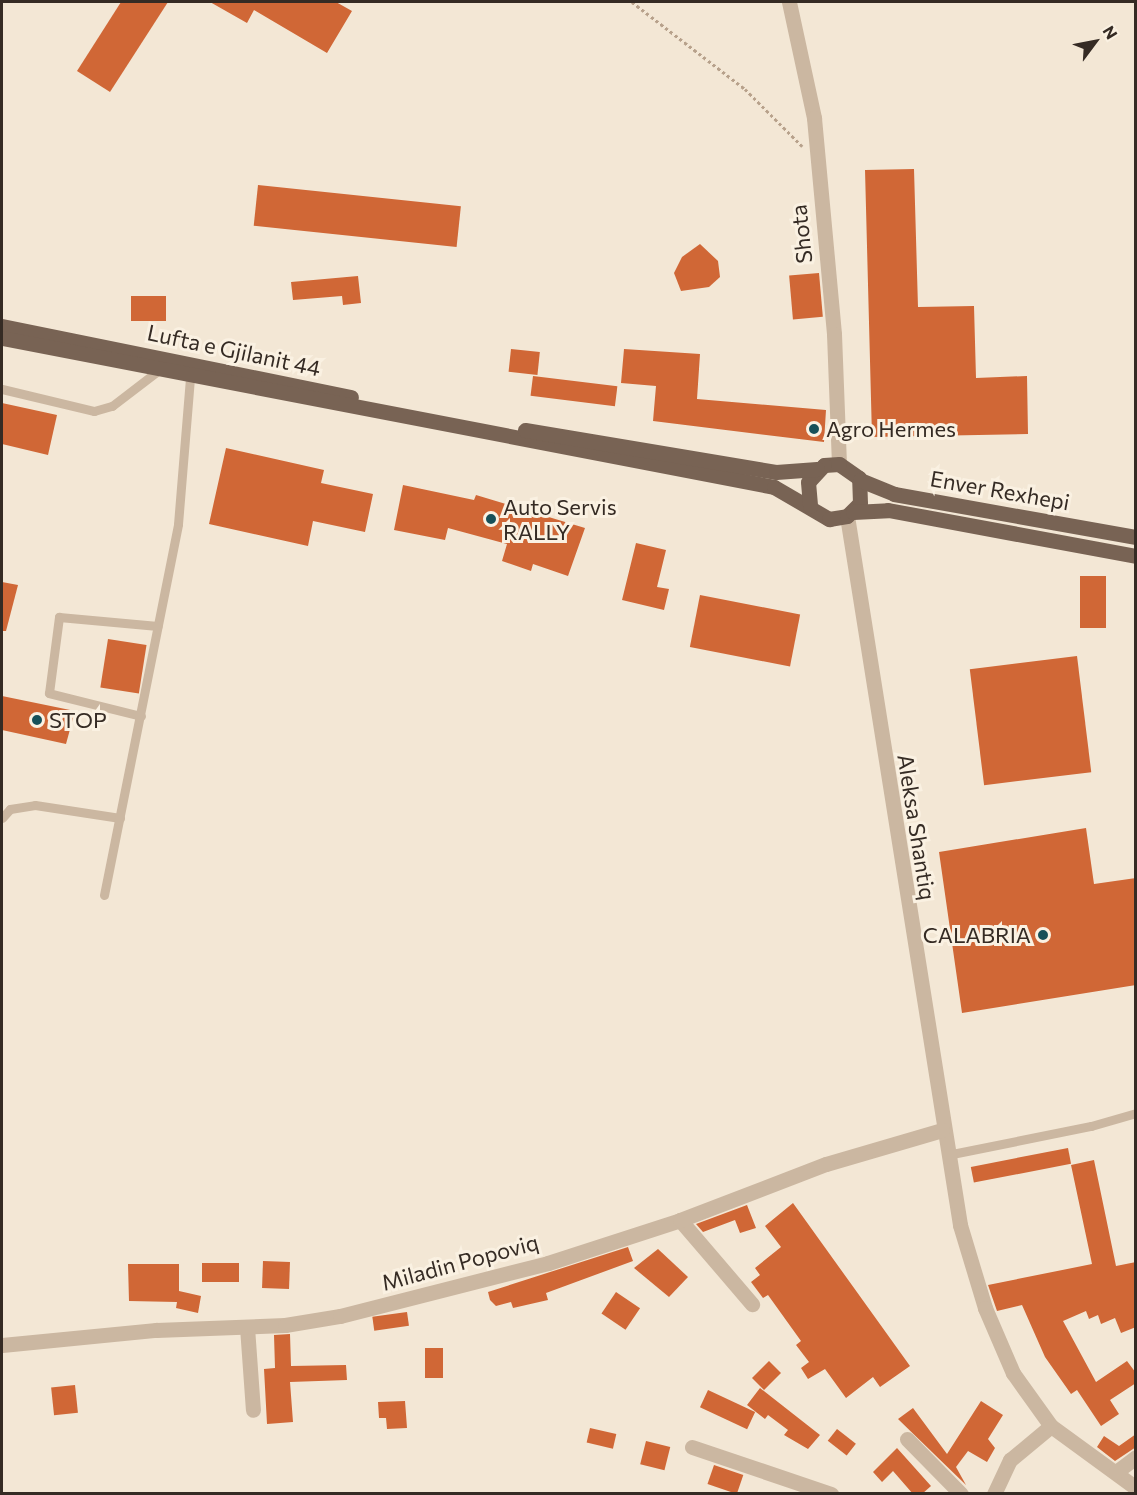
<!DOCTYPE html>
<html>
<head>
<meta charset="utf-8">
<style>
  body { margin:0 }
  #map { position:relative; width:1137px; height:1495px; overflow:hidden; background:#f3e7d5; font-family:Commissioner,sans-serif }
  div>[style] { position:absolute }
  .building>* { inset:0; background:#d06736; transform-origin:0 0 }
  .path>* { height:3px; margin-top:-1.5px; transform-origin:0; background:repeating-linear-gradient(90deg,#b7a18b 0 3px,transparent 0 6px) }
  .service>* { height:9px; margin:-4.5px; padding:0 4.5px; transform-origin:4.5px; border-radius:4.5px; background:#cbb7a1 }
  .minor>* { height:15px; margin:-7.5px; padding:0 7.5px; transform-origin:7.5px; border-radius:7.5px; background:#cbb7a1 }
  .primary>* { height:15px; margin:-7.5px; padding:0 7.5px; transform-origin:7.5px; border-radius:7.5px; background:#786354 }
  .dots>* { width:16px; height:16px; translate:-50% -50%; box-sizing:border-box; border:3px solid #faf1e2; border-radius:50% }
  span { translate:-50% -50%; white-space:nowrap; text-align:center; line-height:1.15; -webkit-text-stroke:6px #faf1e2; paint-order:stroke }
  .street-label { font-size:22px; color:#352b24 }
  .poi-label { font-size:22px; color:#352b24 }
  .left { translate:0 -50%; text-align:left }
  .right { translate:-100% -50%; text-align:right }
  .frame { position:absolute; inset:0; border:3px solid #352b24; pointer-events:none }
  .north { position:absolute; left:1065px; top:12px; width:60px; height:60px; -webkit-text-stroke:4px #faf1e2; paint-order:stroke; rotate:58deg; font-size:16px; font-weight:700; line-height:24px; text-align:center; color:#352b24 }
  .north::after { content:''; display:block; margin:auto; width:21px; height:27px; background:#352b24; clip-path:polygon(50% 0,100% 100%,50% 72%,0 100%) }
</style>
</head>
<body>
<div id="map">
  <div class="building">
    <div style="clip-path:polygon(121px 2px,168px 2px,110px 92px,77px 71px)"></div>
    <div style="clip-path:polygon(210px 2px,336px 2px,352px 11px,327px 53px,254px 10px,247px 23px)"></div>
    <div style="clip-path:polygon(914px 169px,918px 307px,974px 306px,976px 378px,1027px 376px,1028px 434px,872px 437px,865px 170px)"></div>
    <div style="left:258px;top:185px;width:204px;height:41px;rotate:6deg"></div>
    <div style="clip-path:polygon(700px 244px,718px 261px,720px 277px,709px 287px,681px 291px,674px 273px,682px 257px)"></div>
    <div style="left:819px;top:273px;width:44px;height:30px;rotate:85deg"></div>
    <div style="clip-path:polygon(358px 276px,361px 303px,343px 305px,342px 296px,293px 300px,291px 282px)"></div>
    <div style="left:166px;top:296px;width:25px;height:35px;rotate:90deg"></div>
    <div style="left:511px;top:349px;width:29px;height:23px;rotate:6deg"></div>
    <div style="clip-path:polygon(624px 349px,700px 354px,697px 399px,826px 410px,824px 442px,653px 421px,656px 386px,621px 383px)"></div>
    <div style="left:533px;top:376px;width:85px;height:20px;rotate:7deg"></div>
    <div style="clip-path:polygon(2px 403px,57px 415px,48px 455px,2px 444px)"></div>
    <div style="clip-path:polygon(226px 448px,324px 470px,321px 483px,373px 494px,365px 532px,313px 521px,308px 546px,209px 524px)"></div>
    <div style="clip-path:polygon(403px 485px,474px 500px,476px 495px,585px 528px,568px 576px,533px 564px,531px 571px,502px 561px,507px 544px,448px 528px,445px 540px,394px 530px)"></div>
    <div style="clip-path:polygon(636px 543px,666px 550px,657px 587px,669px 589px,664px 610px,622px 600px)"></div>
    <div style="left:1080px;top:576px;width:26px;height:52px"></div>
    <div style="clip-path:polygon(2px 582px,18px 585px,6px 631px,2px 631px)"></div>
    <div style="left:700px;top:595px;width:102px;height:53px;rotate:11deg"></div>
    <div style="left:108px;top:639px;width:39px;height:49px;rotate:9deg"></div>
    <div style="left:1077px;top:656px;width:117px;height:108px;rotate:83deg"></div>
    <div style="clip-path:polygon(2px 696px,75px 711px,66px 744px,2px 730px)"></div>
    <div style="clip-path:polygon(1086px 828px,1094px 884px,1136px 878px,1136px 985px,962px 1013px,939px 852px)"></div>
    <div style="left:1068px;top:1148px;width:16px;height:99px;rotate:79deg"></div>
    <div style="clip-path:polygon(1094px 1160px,1116px 1266px,1136px 1262px,1136px 1327px,1121px 1333px,1115px 1318px,1101px 1324px,1098px 1315px,1089px 1319px,1086px 1311px,1063px 1321px,1096px 1382px,1127px 1361px,1136px 1373px,1136px 1383px,1110px 1400px,1119px 1414px,1101px 1426px,1077px 1390px,1071px 1394px,1045px 1357px,1022px 1305px,997px 1311px,988px 1285px,1092px 1264px,1071px 1165px)"></div>
    <div style="clip-path:polygon(793px 1203px,910px 1366px,880px 1387px,873px 1377px,846px 1398px,825px 1369px,808px 1379px,801px 1368px,809px 1362px,796px 1345px,801px 1341px,768px 1295px,763px 1298px,751px 1282px,760px 1275px,755px 1268px,781px 1247px,765px 1226px)"></div>
    <div style="clip-path:polygon(747px 1205px,756px 1228px,740px 1233px,735px 1220px,703px 1232px,696px 1224px)"></div>
    <div style="clip-path:polygon(628px 1247px,633px 1261px,546px 1293px,548px 1300px,513px 1308px,511px 1302px,496px 1306px,490px 1300px,488px 1292px)"></div>
    <div style="clip-path:polygon(658px 1249px,688px 1277px,669px 1297px,634px 1268px)"></div>
    <div style="left:263px;top:1261px;width:27px;height:27px;rotate:2deg"></div>
    <div style="left:202px;top:1263px;width:37px;height:19px"></div>
    <div style="clip-path:polygon(128px 1264px,179px 1264px,179px 1294px,179px 1291px,201px 1296px,198px 1313px,176px 1308px,177px 1302px,129px 1301px)"></div>
    <div style="left:616px;top:1292px;width:29px;height:26px;rotate:34deg"></div>
    <div style="left:407px;top:1312px;width:14px;height:35px;rotate:82deg"></div>
    <div style="clip-path:polygon(290px 1334px,291px 1366px,346px 1365px,347px 1380px,290px 1382px,293px 1422px,267px 1424px,264px 1369px,275px 1368px,274px 1335px)"></div>
    <div style="left:425px;top:1348px;width:18px;height:30px"></div>
    <div style="left:769px;top:1361px;width:17px;height:24px;rotate:45deg"></div>
    <div style="left:75px;top:1385px;width:28px;height:24px;rotate:84deg"></div>
    <div style="clip-path:polygon(760px 1388px,820px 1435px,808px 1449px,784px 1435px,788px 1430px,768px 1415px,765px 1419px,747px 1405px)"></div>
    <div style="left:708px;top:1390px;width:52px;height:19px;rotate:25deg"></div>
    <div style="clip-path:polygon(405px 1401px,407px 1428px,387px 1429px,386px 1418px,379px 1418px,378px 1402px)"></div>
    <div style="clip-path:polygon(981px 1401px,1003px 1415px,988px 1439px,995px 1448px,987px 1462px,968px 1451px,956px 1467px,966px 1485px,898px 1419px,913px 1408px,947px 1454px)"></div>
    <div style="left:590px;top:1428px;width:27px;height:15px;rotate:13deg"></div>
    <div style="left:837px;top:1429px;width:24px;height:15px;rotate:38deg"></div>
    <div style="clip-path:polygon(1136px 1434px,1136px 1447px,1115px 1461px,1097px 1447px,1104px 1436px,1119px 1446px)"></div>
    <div style="left:646px;top:1441px;width:25px;height:24px;rotate:14deg"></div>
    <div style="clip-path:polygon(897px 1448px,931px 1486px,922px 1494px,913px 1494px,893px 1471px,882px 1482px,873px 1472px)"></div>
    <div style="left:714px;top:1465px;width:31px;height:20px;rotate:19deg"></div>
  </div>
  <div class="path">
    <div style="left:632px;top:2px;width:143px;rotate:37.6deg"></div>
    <div style="left:745px;top:89px;width:81px;rotate:45deg"></div>
  </div>
  <div class="service">
    <div style="left:2px;top:389px;width:95px;rotate:13.4deg"></div>
    <div style="left:94px;top:411px;width:19px;rotate:-16deg"></div>
    <div style="left:112px;top:406px;width:59px;rotate:-37.5deg"></div>
    <div style="left:141px;top:716px;width:95px;rotate:-166deg"></div>
    <div style="left:49px;top:693px;width:77px;rotate:-82.5deg"></div>
    <div style="left:59px;top:617px;width:99px;rotate:5.2deg"></div>
    <div style="left:2px;top:818px;width:12px;rotate:-48deg"></div>
    <div style="left:10px;top:809px;width:25px;rotate:-9deg"></div>
    <div style="left:35px;top:805px;width:86px;rotate:8.7deg"></div>
    <div style="left:104px;top:895px;width:378px;rotate:-78.7deg"></div>
    <div style="left:178px;top:524px;width:147px;rotate:-85.3deg"></div>
    <div style="left:947px;top:1155px;width:147px;rotate:-11.4deg"></div>
    <div style="left:1091px;top:1126px;width:47px;rotate:-16.1deg"></div>
  </div>
  <div class="minor">
    <div style="left:789px;top:2px;width:119px;rotate:77.8deg"></div>
    <div style="left:814px;top:118px;width:217px;rotate:84.7deg"></div>
    <div style="left:834px;top:334px;width:130px;rotate:87.8deg"></div>
    <div style="left:847px;top:516px;width:718px;rotate:80.94deg"></div>
    <div style="left:960px;top:1225px;width:87px;rotate:73.2deg"></div>
    <div style="left:985px;top:1308px;width:71px;rotate:66.7deg"></div>
    <div style="left:1013px;top:1373px;width:65px;rotate:54.4deg"></div>
    <div style="left:1051px;top:1426px;width:105px;rotate:36.1deg"></div>
    <div style="left:680px;top:1220px;width:111px;rotate:49.4deg"></div>
    <div style="left:247px;top:1327px;width:83px;rotate:85.9deg"></div>
    <div style="left:2px;top:1345px;width:155px;rotate:-5.6deg"></div>
    <div style="left:156px;top:1330px;width:129px;rotate:-2.2deg"></div>
    <div style="left:285px;top:1325px;width:56px;rotate:-9.3deg"></div>
    <div style="left:340px;top:1316px;width:215px;rotate:-14.3deg"></div>
    <div style="left:548px;top:1263px;width:139px;rotate:-18deg"></div>
    <div style="left:680px;top:1220px;width:156px;rotate:-21deg"></div>
    <div style="left:826px;top:1164px;width:121px;rotate:-16.3deg"></div>
    <div style="left:907px;top:1439px;width:77px;rotate:45.5deg"></div>
    <div style="left:692px;top:1447px;width:147px;rotate:18.7deg"></div>
    <div style="left:1116px;top:1472px;width:25px;rotate:-37deg"></div>
    <div style="left:994px;top:1494px;width:38px;rotate:-65deg"></div>
    <div style="left:1010px;top:1460px;width:53px;rotate:-39.7deg"></div>
  </div>
  <div class="primary">
    <div style="left:2px;top:326px;width:356px;rotate:11.5deg"></div>
    <div style="left:2px;top:338px;width:786px;rotate:10.92deg"></div>
    <div style="left:774px;top:487px;width:64px;rotate:30.2deg"></div>
    <div style="left:829px;top:519px;width:18px;rotate:-9deg"></div>
    <div style="left:847px;top:516px;width:18px;rotate:-45deg"></div>
    <div style="left:860px;top:503px;width:25px;rotate:-92deg"></div>
    <div style="left:859px;top:478px;width:24px;rotate:-145deg"></div>
    <div style="left:839px;top:464px;width:15px;rotate:176deg"></div>
    <div style="left:824px;top:465px;width:23px;rotate:133deg"></div>
    <div style="left:808px;top:482px;width:24px;rotate:85deg"></div>
    <div style="left:525px;top:430px;width:254px;rotate:9.5deg"></div>
    <div style="left:776px;top:472px;width:41px;rotate:-4.2deg"></div>
    <div style="left:860px;top:480px;width:37px;rotate:22deg"></div>
    <div style="left:894px;top:494px;width:246px;rotate:10.1deg"></div>
    <div style="left:853px;top:512px;width:35px;rotate:-3deg"></div>
    <div style="left:888px;top:510px;width:252px;rotate:10.5deg"></div>
  </div>
  <div class="dots">
    <div style="left:814px;top:429px;background:#175059"></div>
    <div style="left:491px;top:519px;background:#175059"></div>
    <div style="left:37px;top:720px;background:#175059"></div>
    <div style="left:1043px;top:935px;background:#175059"></div>
  </div>
  <div class="street-label">
    <span style="left:801px;top:234px;rotate:-96deg">Shota</span>
    <span style="left:234px;top:350px;rotate:12deg">Lufta e Gjilanit 44</span>
    <span style="left:1000px;top:490px;rotate:10deg">Enver Rexhepi</span>
    <span style="left:917px;top:827px;rotate:81deg">Aleksa Shantiq</span>
    <span style="left:460px;top:1262px;rotate:-15deg">Miladin Popoviq</span>
  </div>
  <div class="poi-label">
    <span class="left" style="left:826px;top:429px">Agro Hermes</span>
    <span class="left" style="left:503px;top:519px">Auto Servis<br>RALLY</span>
    <span class="left" style="left:49px;top:720px">STOP</span>
    <span class="right" style="left:1031px;top:935px">CALABRIA</span>
  </div>
  <div class="frame"></div>
  <div class="north">N</div>
</div>
</body>
</html>
